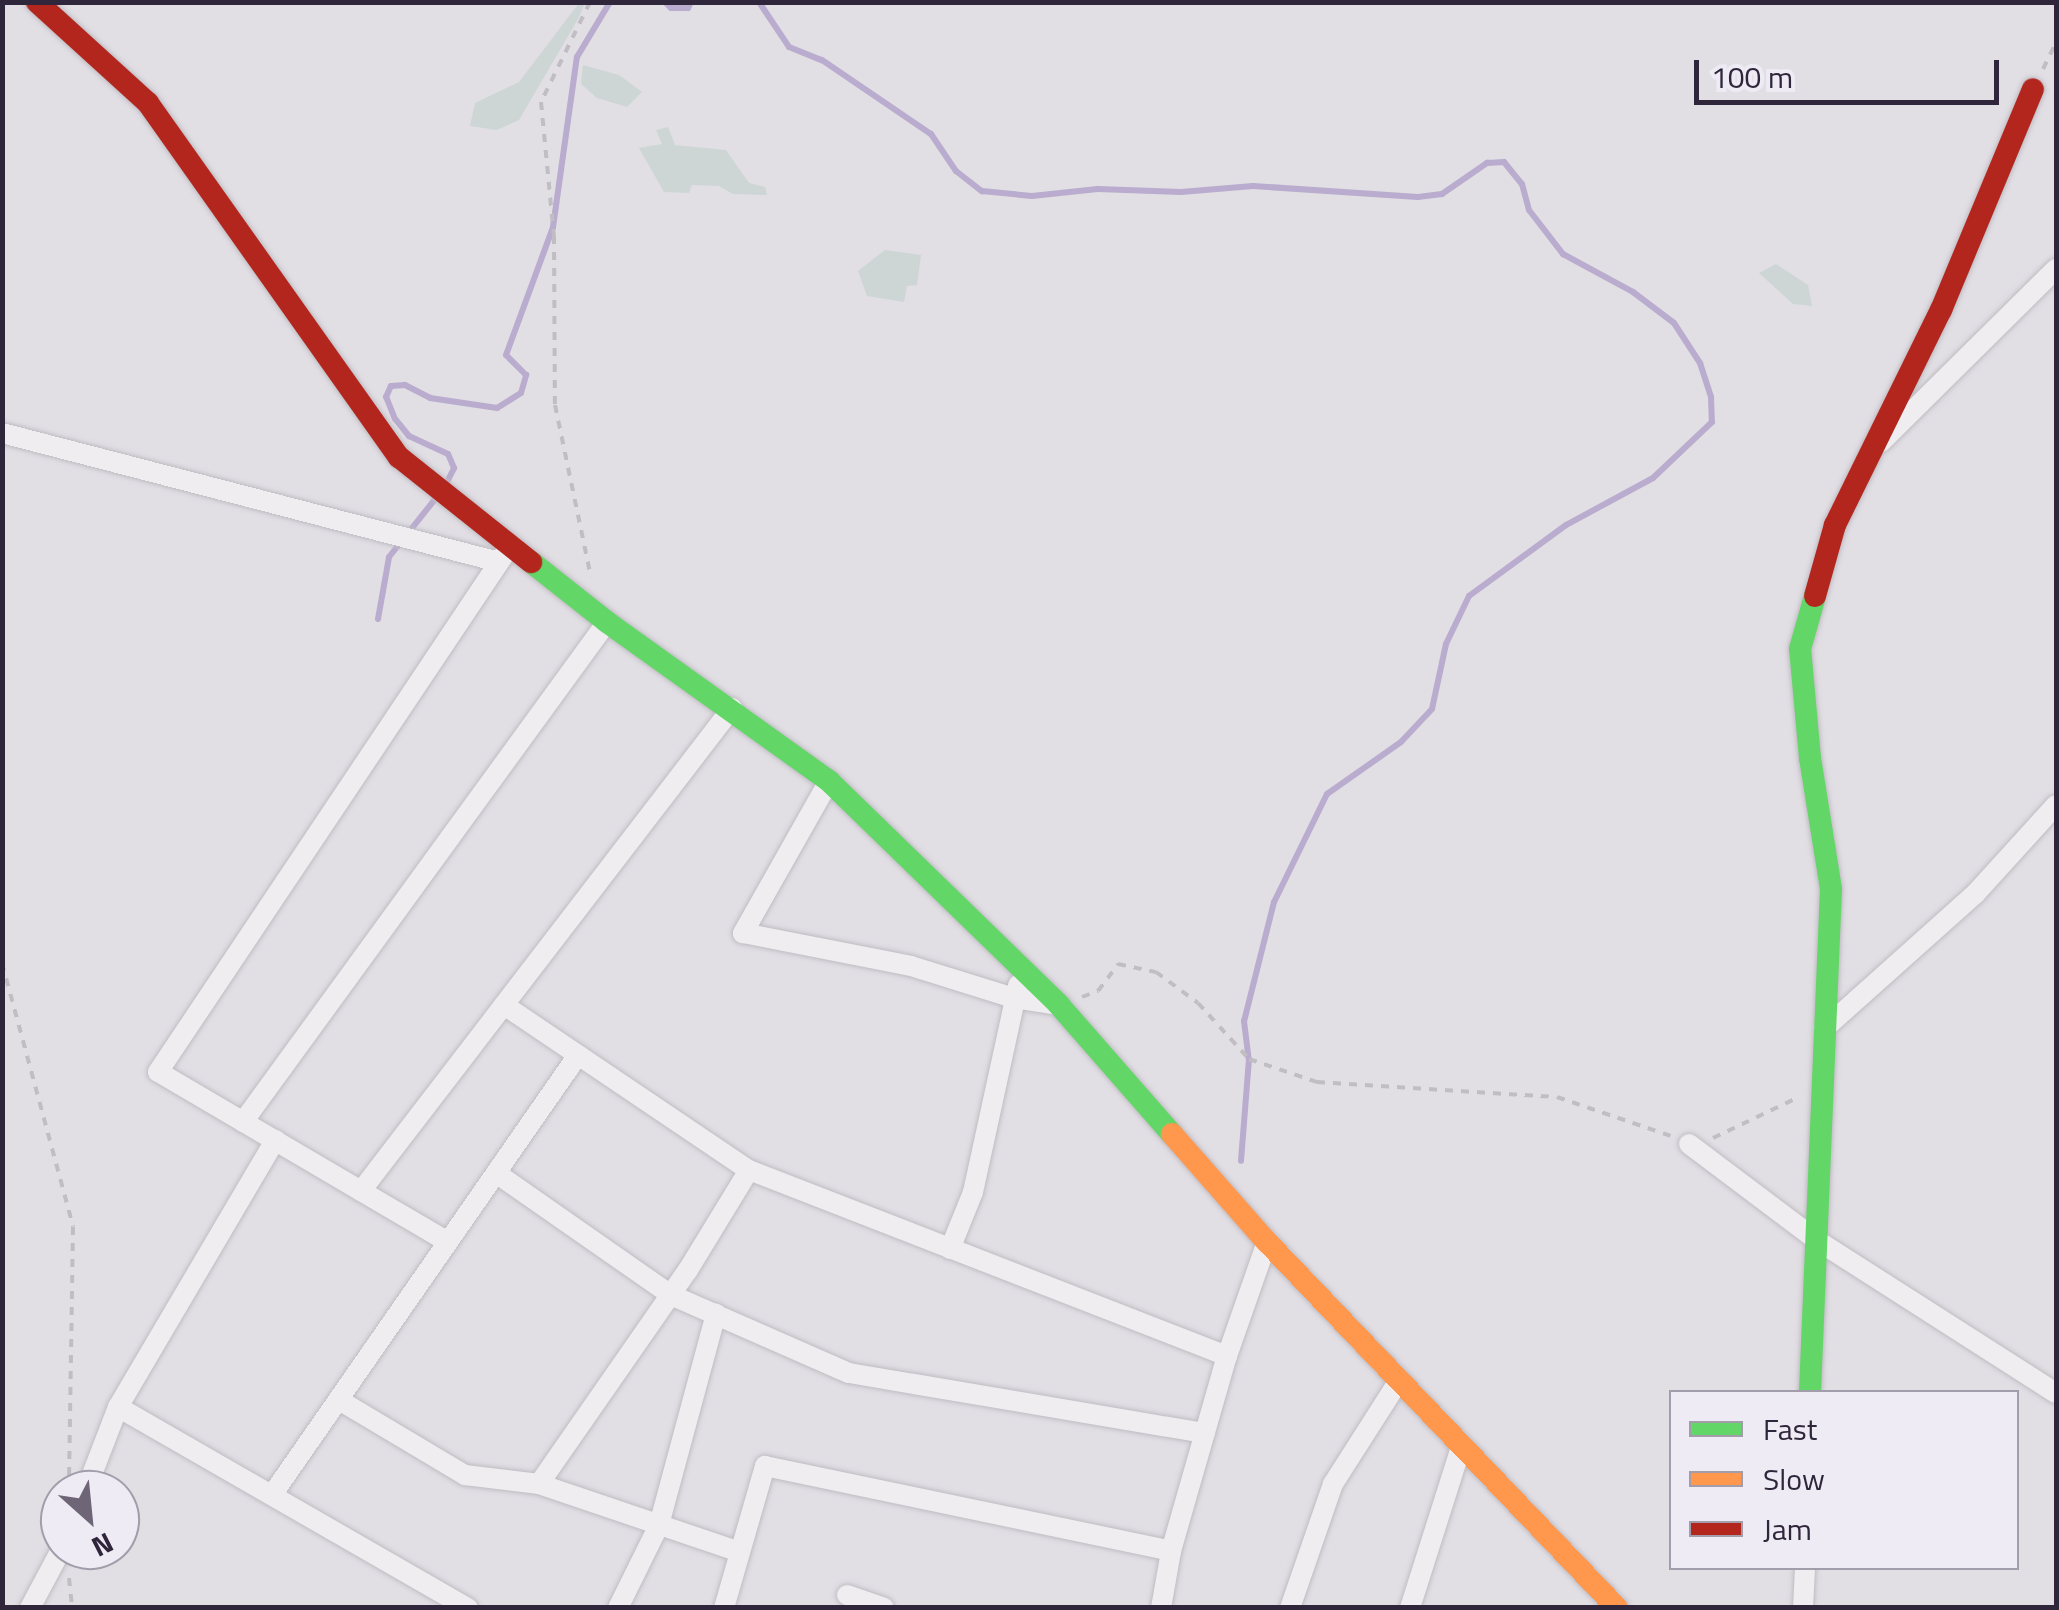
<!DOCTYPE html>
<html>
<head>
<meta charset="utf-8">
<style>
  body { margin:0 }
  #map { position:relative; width:2059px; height:1610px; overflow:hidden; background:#e1dee4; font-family:"Titillium Web",sans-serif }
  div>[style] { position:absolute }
  .green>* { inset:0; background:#cdd6d5 }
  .stream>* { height:6px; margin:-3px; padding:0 3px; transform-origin:3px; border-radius:3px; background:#b9acce }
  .path>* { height:4px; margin-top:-2px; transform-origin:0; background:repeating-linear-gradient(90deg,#c0bdc3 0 8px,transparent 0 16px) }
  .roads { filter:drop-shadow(0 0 2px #bfbcc2) drop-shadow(0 0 2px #bfbcc2) }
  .street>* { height:20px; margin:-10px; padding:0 10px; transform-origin:10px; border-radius:10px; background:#efedf0 }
  .fast>* { height:22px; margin:-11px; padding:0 11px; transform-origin:11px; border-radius:11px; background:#63d668 }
  .slow>* { height:22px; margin:-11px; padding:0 11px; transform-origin:11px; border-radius:11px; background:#ff974d }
  .jam>* { height:22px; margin:-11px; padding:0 11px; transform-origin:11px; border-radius:11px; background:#b3261e }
  span { translate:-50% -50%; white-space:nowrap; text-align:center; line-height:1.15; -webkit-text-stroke:9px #efebf4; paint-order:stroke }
  .frame { position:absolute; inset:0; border:5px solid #30263b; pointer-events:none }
  .legend { position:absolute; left:1669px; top:1390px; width:350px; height:180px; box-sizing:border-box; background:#efebf4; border:2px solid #a39caa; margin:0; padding:12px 18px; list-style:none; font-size:30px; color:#30263b }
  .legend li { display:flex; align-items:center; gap:20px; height:50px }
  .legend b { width:50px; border:2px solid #a39caa }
  .north { position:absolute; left:40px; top:1470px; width:100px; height:100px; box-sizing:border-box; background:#efebf4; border:2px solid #a39caa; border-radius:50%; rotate:153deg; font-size:28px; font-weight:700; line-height:40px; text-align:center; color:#30263b }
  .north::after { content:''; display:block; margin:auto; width:35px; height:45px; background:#6e6676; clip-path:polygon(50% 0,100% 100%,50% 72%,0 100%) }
  .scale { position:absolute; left:1694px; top:60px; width:305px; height:45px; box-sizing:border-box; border:5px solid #30263b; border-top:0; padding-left:12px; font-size:30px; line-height:35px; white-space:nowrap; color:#30263b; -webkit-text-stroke:8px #efebf4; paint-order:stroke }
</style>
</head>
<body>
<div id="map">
  <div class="green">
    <div style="clip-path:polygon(579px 3px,585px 3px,578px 19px,519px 120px,497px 130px,470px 126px,475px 103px,519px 82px)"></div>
    <div style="clip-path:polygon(583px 65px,619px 75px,642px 92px,627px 107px,597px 98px,581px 84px)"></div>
    <div style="clip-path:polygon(668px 127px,675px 145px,726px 150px,749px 183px,765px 187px,767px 195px,733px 194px,719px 186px,692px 185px,689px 193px,664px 192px,639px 148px,662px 144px,656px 130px)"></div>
    <div style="clip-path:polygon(885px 250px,921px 255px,917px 285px,907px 286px,904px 302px,867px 296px,858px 271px)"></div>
    <div style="clip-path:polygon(1776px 264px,1808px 285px,1812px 306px,1793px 304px,1759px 273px)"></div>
  </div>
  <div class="stream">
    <div style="left:665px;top:2px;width:8px;rotate:45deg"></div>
    <div style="left:671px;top:8px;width:17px"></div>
    <div style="left:688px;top:8px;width:7px;rotate:-63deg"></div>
    <div style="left:759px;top:2px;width:54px;rotate:56.3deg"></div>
    <div style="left:789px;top:47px;width:35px;rotate:22deg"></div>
    <div style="left:822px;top:60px;width:132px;rotate:34.2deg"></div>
    <div style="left:931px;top:134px;width:45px;rotate:56deg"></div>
    <div style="left:956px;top:171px;width:33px;rotate:38deg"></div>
    <div style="left:982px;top:191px;width:50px;rotate:5.7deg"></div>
    <div style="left:1032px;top:196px;width:66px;rotate:-6.1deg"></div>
    <div style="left:1098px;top:189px;width:83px;rotate:2.1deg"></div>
    <div style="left:1181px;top:192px;width:72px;rotate:-4.8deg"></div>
    <div style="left:1253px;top:186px;width:165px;rotate:3.8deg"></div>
    <div style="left:1418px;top:197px;width:24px;rotate:-7deg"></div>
    <div style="left:1442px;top:194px;width:55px;rotate:-34.6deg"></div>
    <div style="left:1487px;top:163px;width:17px;rotate:-3deg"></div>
    <div style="left:1504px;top:162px;width:28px;rotate:51deg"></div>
    <div style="left:1522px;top:184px;width:27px;rotate:75deg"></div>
    <div style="left:1529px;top:210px;width:56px;rotate:52.3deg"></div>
    <div style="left:1563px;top:254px;width:80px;rotate:28.5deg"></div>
    <div style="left:1633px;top:292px;width:51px;rotate:37.1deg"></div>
    <div style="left:1674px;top:323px;width:48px;rotate:57deg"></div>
    <div style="left:1700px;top:363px;width:36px;rotate:72deg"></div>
    <div style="left:1711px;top:397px;width:25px;rotate:88deg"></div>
    <div style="left:1712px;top:422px;width:81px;rotate:136.5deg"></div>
    <div style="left:1653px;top:478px;width:99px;rotate:151.6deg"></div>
    <div style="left:1566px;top:525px;width:120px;rotate:143.8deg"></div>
    <div style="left:1469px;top:596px;width:53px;rotate:115.6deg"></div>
    <div style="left:1446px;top:644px;width:66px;rotate:102.2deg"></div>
    <div style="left:1432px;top:709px;width:45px;rotate:133.2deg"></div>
    <div style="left:1401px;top:742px;width:90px;rotate:144.9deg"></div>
    <div style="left:1327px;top:794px;width:120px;rotate:116.1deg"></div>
    <div style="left:1274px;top:902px;width:123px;rotate:104.1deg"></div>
    <div style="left:1244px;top:1021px;width:38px;rotate:83deg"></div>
    <div style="left:1249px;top:1059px;width:102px;rotate:94.5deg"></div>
    <div style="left:446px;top:484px;width:18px;rotate:-63deg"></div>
    <div style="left:454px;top:468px;width:15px;rotate:-113deg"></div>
    <div style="left:448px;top:454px;width:43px;rotate:-155.2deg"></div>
    <div style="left:409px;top:436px;width:22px;rotate:-129deg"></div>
    <div style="left:395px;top:419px;width:24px;rotate:-112deg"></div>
    <div style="left:386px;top:397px;width:12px;rotate:-66deg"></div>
    <div style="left:391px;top:386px;width:14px;rotate:-4deg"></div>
    <div style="left:405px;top:385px;width:28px;rotate:27deg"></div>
    <div style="left:430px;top:398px;width:68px;rotate:8.5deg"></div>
    <div style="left:497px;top:408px;width:28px;rotate:-32deg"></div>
    <div style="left:521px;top:393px;width:19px;rotate:-74deg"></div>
    <div style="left:526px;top:375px;width:28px;rotate:-135deg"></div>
    <div style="left:506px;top:355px;width:136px;rotate:-69.8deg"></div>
    <div style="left:553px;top:227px;width:172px;rotate:-82deg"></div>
    <div style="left:577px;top:57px;width:64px;rotate:-59deg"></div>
    <div style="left:378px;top:619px;width:63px;rotate:-79.9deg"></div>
    <div style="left:389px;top:557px;width:75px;rotate:-51.5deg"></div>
  </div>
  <div class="path">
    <div style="left:590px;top:2px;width:111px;rotate:116.1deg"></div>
    <div style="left:541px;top:102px;width:135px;rotate:84.5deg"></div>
    <div style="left:554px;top:236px;width:169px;rotate:89.7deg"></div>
    <div style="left:555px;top:405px;width:176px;rotate:78.2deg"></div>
    <div style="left:2043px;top:69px;width:30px;rotate:-64deg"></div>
    <div style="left:2px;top:963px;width:273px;rotate:74.9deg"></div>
    <div style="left:73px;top:1227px;width:248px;rotate:90.9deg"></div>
    <div style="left:1082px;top:997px;width:17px;rotate:-21deg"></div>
    <div style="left:1098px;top:991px;width:34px;rotate:-53deg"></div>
    <div style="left:1118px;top:964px;width:39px;rotate:12deg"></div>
    <div style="left:1156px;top:972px;width:52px;rotate:36.4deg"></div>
    <div style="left:1198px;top:1003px;width:76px;rotate:47.7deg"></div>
    <div style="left:1249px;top:1059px;width:72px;rotate:18.7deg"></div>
    <div style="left:1317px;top:1082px;width:240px;rotate:3.6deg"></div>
    <div style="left:1557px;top:1097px;width:120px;rotate:18.9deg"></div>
    <div style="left:1713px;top:1138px;width:95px;rotate:-25.5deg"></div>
    <div style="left:69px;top:1578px;width:30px;rotate:84deg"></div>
  </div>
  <div class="roads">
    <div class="street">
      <div style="left:2px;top:433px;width:513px;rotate:14.55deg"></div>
      <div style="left:1881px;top:442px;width:246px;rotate:-44.7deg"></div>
      <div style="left:829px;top:781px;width:175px;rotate:119.5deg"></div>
      <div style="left:743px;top:933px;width:171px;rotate:11.1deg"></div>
      <div style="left:911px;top:966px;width:108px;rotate:17.3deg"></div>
      <div style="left:1014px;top:998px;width:46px;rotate:8.8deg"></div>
      <div style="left:504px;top:1005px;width:295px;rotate:34deg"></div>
      <div style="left:749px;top:1170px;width:513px;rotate:21.26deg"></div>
      <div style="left:1824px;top:1029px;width:203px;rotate:-41.8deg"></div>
      <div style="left:1975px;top:894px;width:120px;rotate:-47.7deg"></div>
      <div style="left:243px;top:1122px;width:618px;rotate:-53.95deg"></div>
      <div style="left:1689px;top:1144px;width:158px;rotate:37deg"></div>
      <div style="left:1815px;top:1239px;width:286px;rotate:32.6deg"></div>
      <div style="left:496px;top:1173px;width:213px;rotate:34.9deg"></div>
      <div style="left:671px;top:1295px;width:194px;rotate:23.7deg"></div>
      <div style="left:849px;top:1373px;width:361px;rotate:9.6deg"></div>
      <div style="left:361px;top:1191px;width:609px;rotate:-52.47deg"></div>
      <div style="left:448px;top:1242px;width:336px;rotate:-149.6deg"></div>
      <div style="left:158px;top:1072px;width:633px;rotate:-56.21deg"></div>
      <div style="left:950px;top:1249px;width:61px;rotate:-68deg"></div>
      <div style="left:973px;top:1192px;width:212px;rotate:-77.7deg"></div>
      <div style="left:339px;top:1400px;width:147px;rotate:30.8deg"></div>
      <div style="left:465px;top:1475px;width:75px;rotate:6.9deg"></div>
      <div style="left:539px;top:1484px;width:212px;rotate:18.7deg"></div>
      <div style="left:118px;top:1407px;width:404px;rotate:29.9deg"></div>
      <div style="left:539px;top:1484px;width:261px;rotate:-55.2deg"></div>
      <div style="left:688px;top:1270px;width:117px;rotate:-58.6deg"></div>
      <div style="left:86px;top:1490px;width:89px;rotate:-68.9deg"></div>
      <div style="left:118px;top:1407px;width:310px;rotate:-59.5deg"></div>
      <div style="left:272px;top:1495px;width:536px;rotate:-55.18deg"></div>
      <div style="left:847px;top:1595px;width:39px;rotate:19deg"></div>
      <div style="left:30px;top:1608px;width:66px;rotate:-61.9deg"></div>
      <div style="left:618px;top:1608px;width:93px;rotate:-63.7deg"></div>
      <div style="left:659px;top:1525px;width:219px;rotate:-74.9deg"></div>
      <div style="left:724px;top:1608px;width:148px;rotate:-73.9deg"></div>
      <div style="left:765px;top:1466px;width:415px;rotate:11.8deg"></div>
      <div style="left:1161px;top:1608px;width:58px;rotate:-80deg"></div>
      <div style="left:1171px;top:1551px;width:203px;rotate:-74deg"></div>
      <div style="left:1227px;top:1356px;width:121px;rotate:-70.7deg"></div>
      <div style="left:1290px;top:1608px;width:131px;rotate:-70.9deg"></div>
      <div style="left:1333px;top:1484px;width:121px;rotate:-57.5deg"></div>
      <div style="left:1410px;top:1608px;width:169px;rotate:-72.4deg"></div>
      <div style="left:1803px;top:1608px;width:40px;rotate:-87.1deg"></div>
    </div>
    <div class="fast">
      <div style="left:531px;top:562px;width:97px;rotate:38.3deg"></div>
      <div style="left:607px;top:622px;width:273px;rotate:35.6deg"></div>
      <div style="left:829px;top:781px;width:321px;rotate:44.2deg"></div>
      <div style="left:1059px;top:1005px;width:171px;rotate:48.8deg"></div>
      <div style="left:1810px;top:1392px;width:503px;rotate:-87.61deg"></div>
      <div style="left:1831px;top:889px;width:133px;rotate:-99.1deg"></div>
      <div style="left:1810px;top:758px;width:109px;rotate:-95.2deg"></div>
      <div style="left:1800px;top:649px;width:55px;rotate:-74.2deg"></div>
    </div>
    <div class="slow">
      <div style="left:1172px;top:1134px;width:144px;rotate:48.7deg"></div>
      <div style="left:1267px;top:1242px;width:506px;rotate:46.28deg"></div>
    </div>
    <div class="jam">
      <div style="left:37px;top:2px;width:150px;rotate:42.3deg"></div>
      <div style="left:148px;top:103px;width:434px;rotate:54.7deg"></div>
      <div style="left:399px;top:457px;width:169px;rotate:38.5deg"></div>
      <div style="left:1815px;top:596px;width:74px;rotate:-74.3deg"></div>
      <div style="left:1835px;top:525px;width:240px;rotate:-63.8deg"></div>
      <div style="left:1941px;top:310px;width:239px;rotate:-67.4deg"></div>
    </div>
  </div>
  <div class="frame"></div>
  <ul class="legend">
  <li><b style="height:12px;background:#63d668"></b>Fast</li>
  <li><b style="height:12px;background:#ff974d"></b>Slow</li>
  <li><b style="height:12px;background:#b3261e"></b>Jam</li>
  </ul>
  <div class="north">N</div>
  <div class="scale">100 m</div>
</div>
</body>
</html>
